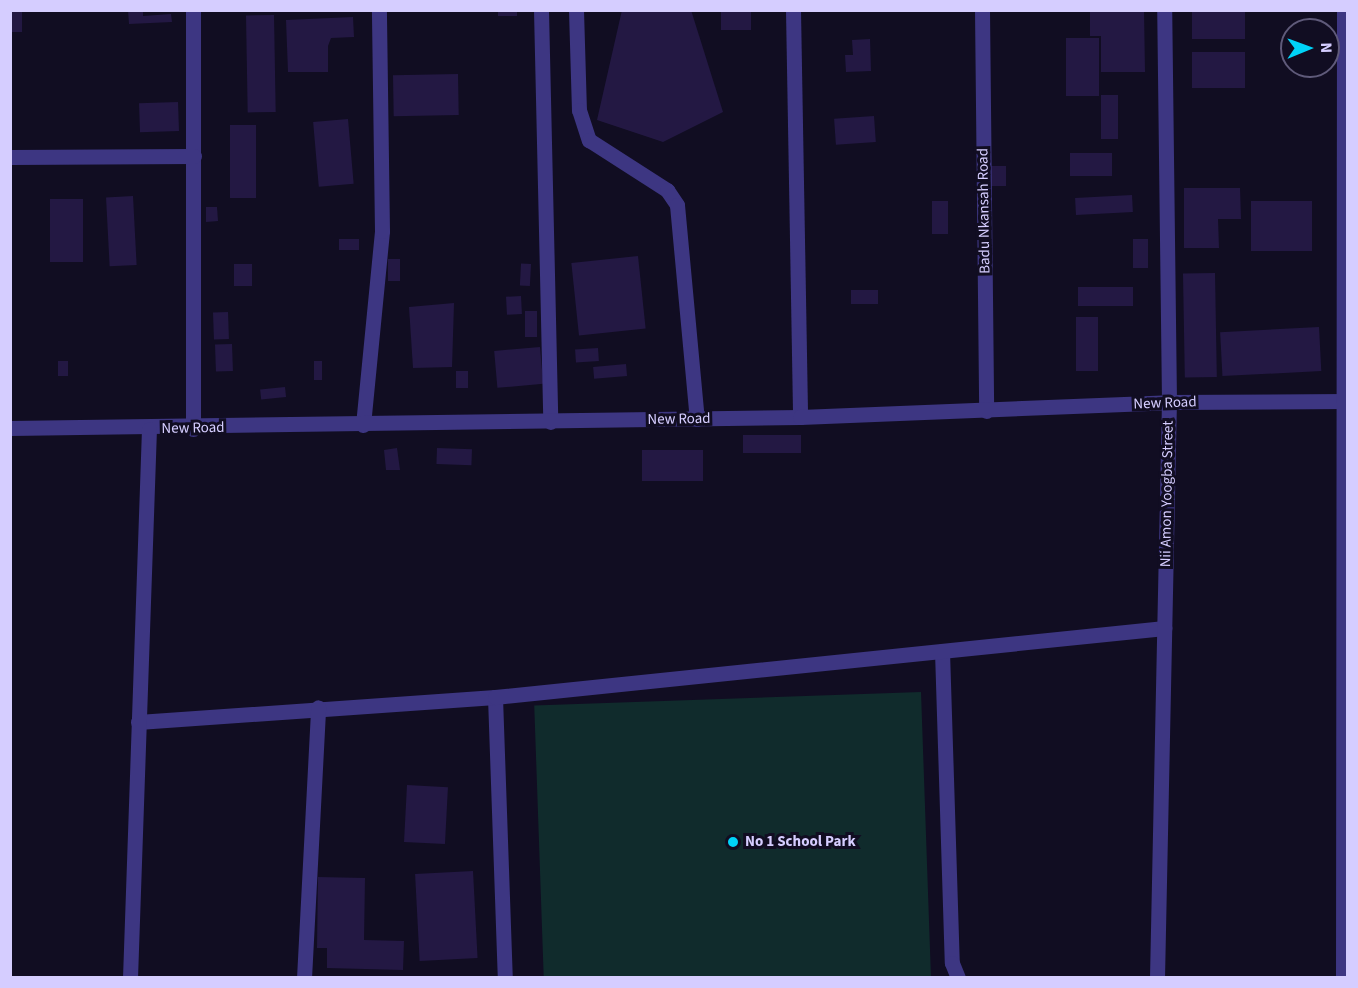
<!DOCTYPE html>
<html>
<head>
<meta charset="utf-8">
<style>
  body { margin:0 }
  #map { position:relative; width:1358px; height:988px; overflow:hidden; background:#110d22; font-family:"Source Sans 3",sans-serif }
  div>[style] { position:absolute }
  .green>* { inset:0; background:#102b2c; transform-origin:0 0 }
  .building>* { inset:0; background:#231843; transform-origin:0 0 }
  .minor>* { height:15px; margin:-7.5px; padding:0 7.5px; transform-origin:7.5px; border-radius:7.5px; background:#3d3682 }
  .dots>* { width:16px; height:16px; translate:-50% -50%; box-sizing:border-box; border:3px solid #110d22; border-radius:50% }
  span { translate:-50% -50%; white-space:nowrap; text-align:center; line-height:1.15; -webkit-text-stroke:6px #110d22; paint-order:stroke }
  .street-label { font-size:15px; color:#d5cdff }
  .poi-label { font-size:15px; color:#d5cdff; font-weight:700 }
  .left { translate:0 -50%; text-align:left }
  .frame { position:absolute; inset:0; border:12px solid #d5cdff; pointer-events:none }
  .north { position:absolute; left:1280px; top:18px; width:60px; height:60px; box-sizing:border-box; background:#110d22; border:2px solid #5f5a7a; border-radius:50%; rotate:89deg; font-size:16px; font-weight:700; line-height:24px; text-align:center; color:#d5cdff }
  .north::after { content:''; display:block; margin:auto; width:21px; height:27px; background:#00d3f8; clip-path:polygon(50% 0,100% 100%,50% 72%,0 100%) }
</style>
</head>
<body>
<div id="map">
  <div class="green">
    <div style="left:921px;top:692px;width:285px;height:387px;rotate:88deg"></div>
  </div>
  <div class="building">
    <div style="left:10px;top:10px;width:12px;height:22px"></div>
    <div style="clip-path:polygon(128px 10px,143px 10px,143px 16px,171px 14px,172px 22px,129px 24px)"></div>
    <div style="left:498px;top:10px;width:19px;height:6px"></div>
    <div style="clip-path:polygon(622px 10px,691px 10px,723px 112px,663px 142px,597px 120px)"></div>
    <div style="left:721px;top:10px;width:30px;height:20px"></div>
    <div style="clip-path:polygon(1090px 10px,1144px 10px,1145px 72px,1101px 72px,1101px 36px,1090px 36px)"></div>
    <div style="left:1192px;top:10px;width:53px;height:29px"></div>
    <div style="left:274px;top:15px;width:97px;height:28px;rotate:89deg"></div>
    <div style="clip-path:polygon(353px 17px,354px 37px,331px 38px,328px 46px,328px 72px,288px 72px,286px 20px)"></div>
    <div style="left:1066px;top:38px;width:33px;height:58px"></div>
    <div style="clip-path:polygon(870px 39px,871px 71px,846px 72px,845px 55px,853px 55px,852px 40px)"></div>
    <div style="left:1192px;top:52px;width:53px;height:36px"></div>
    <div style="left:458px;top:74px;width:41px;height:65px;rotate:89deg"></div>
    <div style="left:1101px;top:95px;width:17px;height:44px"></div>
    <div style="left:178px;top:102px;width:29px;height:39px;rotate:88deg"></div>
    <div style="left:874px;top:116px;width:26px;height:40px;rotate:86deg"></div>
    <div style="left:348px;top:119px;width:65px;height:35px;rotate:85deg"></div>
    <div style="left:230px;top:125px;width:26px;height:73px"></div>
    <div style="left:1070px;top:153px;width:42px;height:23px"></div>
    <div style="left:987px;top:166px;width:19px;height:20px"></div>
    <div style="clip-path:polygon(1184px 188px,1240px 188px,1241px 219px,1218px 219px,1219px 248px,1184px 248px)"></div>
    <div style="left:1132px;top:195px;width:17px;height:57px;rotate:87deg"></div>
    <div style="left:133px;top:196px;width:69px;height:27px;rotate:87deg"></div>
    <div style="left:50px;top:199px;width:33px;height:63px"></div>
    <div style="left:932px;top:201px;width:16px;height:33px"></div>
    <div style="left:1312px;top:201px;width:50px;height:61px;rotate:90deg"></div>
    <div style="clip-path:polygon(206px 207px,217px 207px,218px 221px,206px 222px)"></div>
    <div style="left:339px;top:239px;width:20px;height:11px"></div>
    <div style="left:1148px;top:239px;width:29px;height:15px;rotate:90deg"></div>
    <div style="left:638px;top:256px;width:73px;height:67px;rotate:84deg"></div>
    <div style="left:388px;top:259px;width:12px;height:22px"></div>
    <div style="left:234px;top:264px;width:18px;height:22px"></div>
    <div style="left:531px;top:264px;width:22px;height:10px;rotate:93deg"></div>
    <div style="left:1215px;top:273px;width:104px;height:32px;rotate:89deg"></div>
    <div style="left:1078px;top:287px;width:55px;height:19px"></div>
    <div style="left:878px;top:290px;width:14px;height:27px;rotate:90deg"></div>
    <div style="left:521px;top:296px;width:18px;height:15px;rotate:87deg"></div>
    <div style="clip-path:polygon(454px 303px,452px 367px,413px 368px,409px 307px)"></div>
    <div style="left:525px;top:311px;width:12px;height:26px"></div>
    <div style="left:228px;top:312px;width:27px;height:15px;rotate:88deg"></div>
    <div style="left:1076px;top:317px;width:22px;height:54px"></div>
    <div style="left:1319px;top:327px;width:44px;height:99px;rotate:87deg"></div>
    <div style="left:232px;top:344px;width:27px;height:17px;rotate:88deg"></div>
    <div style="left:540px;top:347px;width:37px;height:46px;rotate:85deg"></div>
    <div style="left:598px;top:348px;width:13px;height:23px;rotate:86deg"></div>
    <div style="left:58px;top:361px;width:10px;height:15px"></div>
    <div style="left:314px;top:361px;width:8px;height:19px"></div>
    <div style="left:626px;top:364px;width:12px;height:33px;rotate:85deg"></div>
    <div style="left:456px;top:371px;width:12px;height:17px"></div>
    <div style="left:285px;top:387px;width:10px;height:25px;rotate:84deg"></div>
    <div style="left:801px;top:435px;width:18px;height:58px;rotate:90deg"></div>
    <div style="clip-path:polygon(397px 448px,400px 470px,386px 470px,384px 450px)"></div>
    <div style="left:437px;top:448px;width:35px;height:16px;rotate:2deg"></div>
    <div style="left:703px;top:450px;width:31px;height:61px;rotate:90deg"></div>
    <div style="left:407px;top:785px;width:41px;height:57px;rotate:3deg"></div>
    <div style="left:473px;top:871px;width:87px;height:58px;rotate:87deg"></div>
    <div style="clip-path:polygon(318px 877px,365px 878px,364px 940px,404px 941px,403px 970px,327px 968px,327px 948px,317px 948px)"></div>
  </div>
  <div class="minor">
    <div style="left:193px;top:10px;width:419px;rotate:90deg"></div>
    <div style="left:541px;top:10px;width:412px;rotate:88.7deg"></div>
    <div style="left:576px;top:10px;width:100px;rotate:88.3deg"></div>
    <div style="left:579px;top:110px;width:32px;rotate:72deg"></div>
    <div style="left:589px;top:140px;width:93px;rotate:32.7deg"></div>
    <div style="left:667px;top:190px;width:18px;rotate:56deg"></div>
    <div style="left:677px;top:205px;width:215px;rotate:84.7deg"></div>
    <div style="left:793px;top:10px;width:407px;rotate:89deg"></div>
    <div style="left:982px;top:10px;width:401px;rotate:89.4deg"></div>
    <div style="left:10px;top:157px;width:184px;rotate:-0.3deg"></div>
    <div style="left:363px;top:425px;width:195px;rotate:-84.4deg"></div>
    <div style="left:382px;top:231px;width:221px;rotate:-90.8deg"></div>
    <div style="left:10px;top:428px;width:790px;rotate:-0.8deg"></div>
    <div style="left:800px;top:417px;width:369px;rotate:-2.3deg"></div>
    <div style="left:1169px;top:402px;width:179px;rotate:-0.3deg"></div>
    <div style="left:942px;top:651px;width:312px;rotate:88.2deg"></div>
    <div style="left:952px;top:963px;width:16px;rotate:68deg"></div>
    <div style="left:495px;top:697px;width:281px;rotate:88deg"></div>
    <div style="left:138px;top:722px;width:358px;rotate:-4deg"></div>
    <div style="left:495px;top:697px;width:673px;rotate:-5.89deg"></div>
    <div style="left:130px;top:978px;width:549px;rotate:-88.02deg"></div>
    <div style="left:304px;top:978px;width:271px;rotate:-87deg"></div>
    <div style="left:1157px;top:978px;width:576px;rotate:-88.81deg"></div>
    <div style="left:1169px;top:402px;width:392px;rotate:-90.7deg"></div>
    <div style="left:1343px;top:978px;width:968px;rotate:-89.94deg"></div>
  </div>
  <div class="dots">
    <div style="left:733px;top:842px;background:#00d3f8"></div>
  </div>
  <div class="street-label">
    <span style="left:984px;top:211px;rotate:-91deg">Badu Nkansah Road</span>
    <span style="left:1165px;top:403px;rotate:-2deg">New Road</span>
    <span style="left:679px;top:419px;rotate:-1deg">New Road</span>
    <span style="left:193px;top:428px;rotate:-1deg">New Road</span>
    <span style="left:1167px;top:494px;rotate:-89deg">Nii Amon Yoogba Street</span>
  </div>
  <div class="poi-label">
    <span class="left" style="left:745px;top:842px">No 1 School Park</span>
  </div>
  <div class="frame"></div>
  <div class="north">N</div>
</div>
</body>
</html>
